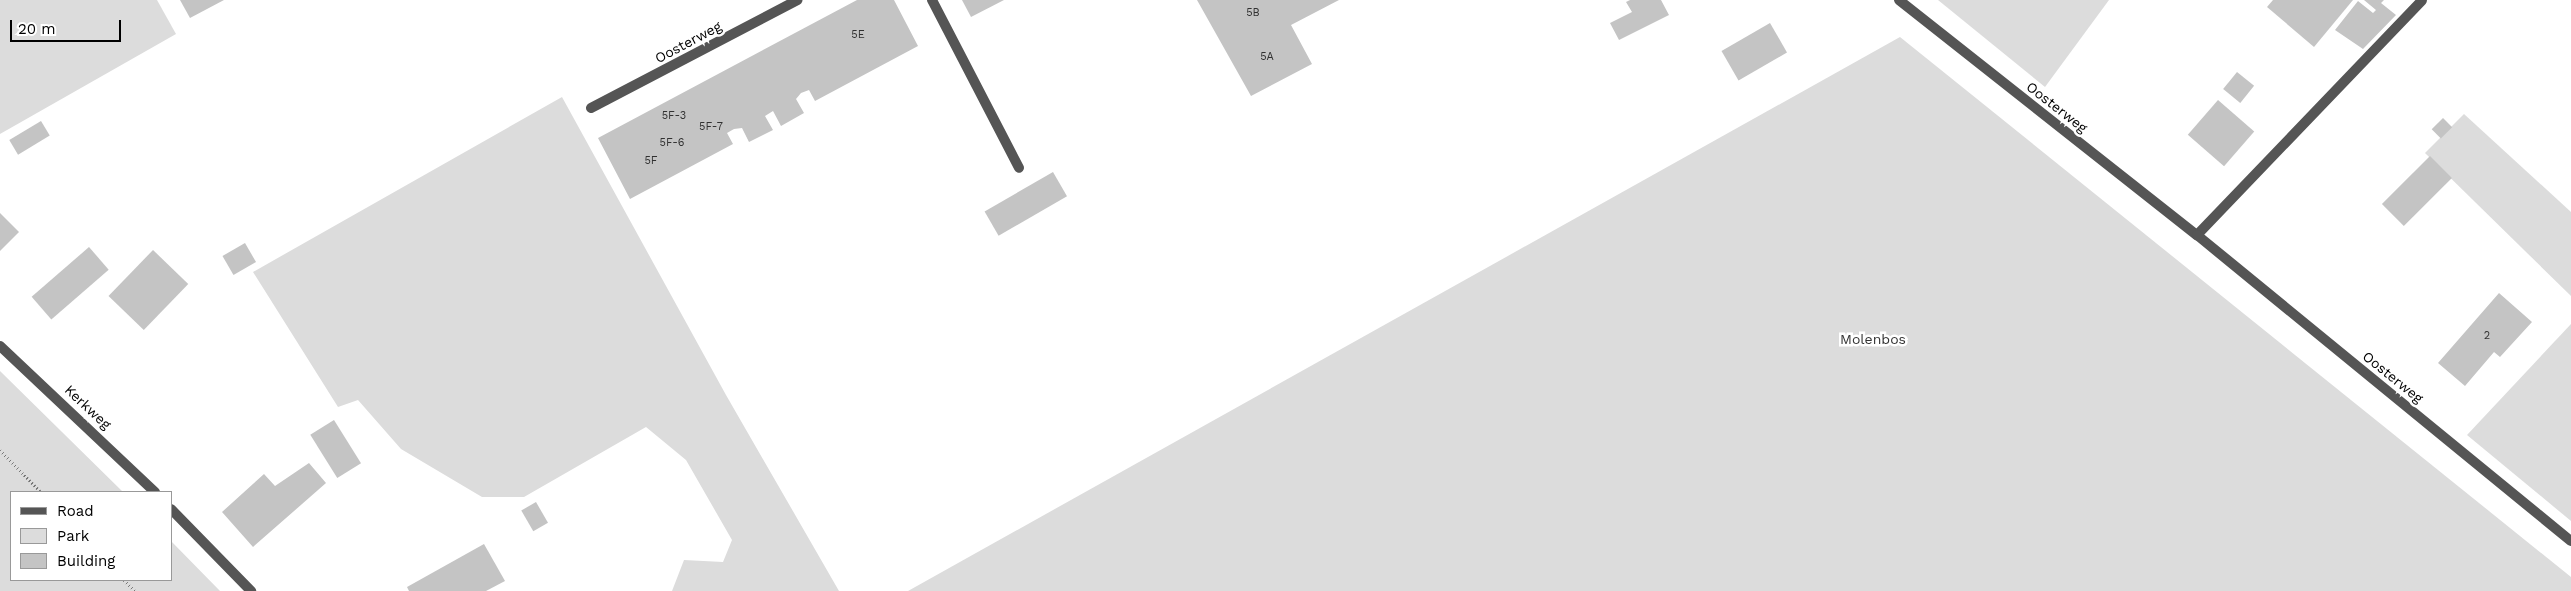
<!DOCTYPE html>
<html>
<head>
<meta charset="utf-8">
<style>
  body { margin:0 }
  #map { position:relative; width:2571px; height:591px; overflow:hidden; background:#fff; font-family:"Work Sans",sans-serif }
  div>[style] { position:absolute }
  .green>* { inset:0; background:#dcdcdc }
  .building>* { inset:0; background:#c4c4c4; transform-origin:0 0 }
  .path>* { height:3px; margin-top:-1.5px; transform-origin:0; background:repeating-linear-gradient(90deg,#777 0 1px,transparent 0 3.5px) }
  .lane>* { height:10px; margin:-5px; padding:0 5px; transform-origin:5px; border-radius:5px; background:#555 }
  .street>* { height:10px; margin:-5px; padding:0 5px; transform-origin:5px; border-radius:5px; background:#555 }
  span { translate:-50% -50%; white-space:nowrap; text-align:center; line-height:1.15; -webkit-text-stroke:5px #fff; paint-order:stroke }
  .number-label { font-size:11px; color:#313131 }
  .number-label span { -webkit-text-stroke-width:0 }
  .street-label { font-size:14px; color:#000 }
  .park-label { font-size:14px; color:#333 }
  .legend { position:absolute; left:10px; top:491px; width:162px; height:90px; box-sizing:border-box; background:#fff; border:1px solid #999; margin:0; padding:6px 9px; list-style:none; font-size:15px; color:#000 }
  .legend li { display:flex; align-items:center; gap:10px; height:25px }
  .legend b { width:25px; border:1px solid #999 }
  .scale { position:absolute; left:10px; top:20px; width:111px; height:22px; box-sizing:border-box; border:2px solid #000; border-top:0; padding-left:6px; font-size:15px; line-height:18px; white-space:nowrap; color:#000; -webkit-text-stroke:4px #fff; paint-order:stroke }
</style>
</head>
<body>
<div id="map">
  <div class="green">
    <div style="clip-path:polygon(0 0,157px 0,176px 34px,0 134px)"></div>
    <div style="clip-path:polygon(1938px 0,2109px 0,2045px 87px)"></div>
    <div style="clip-path:polygon(1900px 37px,2571px 577px,2571px 591px,908px 591px)"></div>
    <div style="clip-path:polygon(562px 97px,726px 395px,839px 591px,672px 591px,684px 560px,723px 562px,732px 540px,686px 460px,646px 427px,524px 497px,482px 497px,401px 449px,358px 400px,338px 407px,253px 272px)"></div>
    <div style="clip-path:polygon(2464px 114px,2571px 212px,2571px 296px,2425px 153px)"></div>
    <div style="clip-path:polygon(2571px 324px,2571px 521px,2467px 435px)"></div>
    <div style="clip-path:polygon(0 371px,123px 492px,11px 492px,11px 580px,171px 580px,171px 541px,220px 591px,0 591px)"></div>
  </div>
  <div class="building">
    <div style="clip-path:polygon(180px 0,224px 0,190px 18px)"></div>
    <div style="clip-path:polygon(857px 0,894px 0,918px 46px,815px 101px,809px 90px,801px 93px,796px 99px,804px 113px,781px 126px,773px 111px,765px 116px,773px 130px,749px 142px,742px 128px,734px 129px,727px 133px,733px 144px,630px 199px,598px 138px)"></div>
    <div style="clip-path:polygon(962px 0,1004px 0,971px 17px)"></div>
    <div style="clip-path:polygon(1197px 0,1339px 0,1291px 25px,1312px 64px,1251px 96px)"></div>
    <div style="clip-path:polygon(1630px 0,1661px 0,1669px 15px,1619px 40px,1610px 23px,1632px 12px,1626px 2px)"></div>
    <div style="clip-path:polygon(2273px 0,2353px 0,2314px 47px,2267px 7px)"></div>
    <div style="clip-path:polygon(2364px 0,2384px 0,2381px 3px,2396px 15px,2363px 49px,2335px 30px,2358px 1px,2373px 13px,2376px 10px)"></div>
    <div style="left:1770px;top:23px;width:34px;height:56px;rotate:60deg"></div>
    <div style="left:2237px;top:72px;width:22px;height:22px;rotate:39deg"></div>
    <div style="left:2218px;top:100px;width:48px;height:46px;rotate:41deg"></div>
    <div style="left:2443px;top:118px;width:13px;height:16px;rotate:45deg"></div>
    <div style="left:41px;top:121px;width:17px;height:37px;rotate:59deg"></div>
    <div style="left:2430px;top:156px;width:31px;height:68px;rotate:45deg"></div>
    <div style="left:1053px;top:172px;width:28px;height:79px;rotate:60deg"></div>
    <div style="clip-path:polygon(0 213px,19px 232px,0 251px)"></div>
    <div style="left:245px;top:243px;width:22px;height:26px;rotate:60deg"></div>
    <div style="left:89px;top:247px;width:30px;height:76px;rotate:49deg"></div>
    <div style="left:153px;top:250px;width:49px;height:64px;rotate:44deg"></div>
    <div style="clip-path:polygon(2499px 293px,2532px 322px,2500px 357px,2494px 352px,2465px 386px,2438px 363px)"></div>
    <div style="left:334px;top:420px;width:51px;height:28px;rotate:58deg"></div>
    <div style="clip-path:polygon(309px 463px,326px 483px,253px 547px,222px 512px,264px 474px,275px 486px)"></div>
    <div style="left:536px;top:502px;width:24px;height:17px;rotate:60deg"></div>
    <div style="clip-path:polygon(484px 544px,505px 581px,486px 591px,409px 591px,407px 587px)"></div>
  </div>
  <div class="path">
    <div style="left:0;top:450px;width:59px;rotate:45.7deg"></div>
    <div style="left:124px;top:580px;width:16px;rotate:45deg"></div>
  </div>
  <div class="lane">
    <div style="left:932px;top:0;width:189px;rotate:62.6deg"></div>
    <div style="left:2197px;top:235px;width:325px;rotate:-46.2deg"></div>
  </div>
  <div class="street">
    <div style="left:1899px;top:0;width:380px;rotate:38.3deg"></div>
    <div style="left:2197px;top:235px;width:483px;rotate:39.3deg"></div>
    <div style="left:591px;top:108px;width:233px;rotate:-27.6deg"></div>
    <div style="left:0;top:346px;width:213px;rotate:43.3deg"></div>
    <div style="left:171px;top:509px;width:115px;rotate:45.7deg"></div>
  </div>
  <div class="number-label">
    <span style="left:1253px;top:13px">5B</span>
    <span style="left:858px;top:35px">5E</span>
    <span style="left:1267px;top:57px">5A</span>
    <span style="left:674px;top:116px">5F-3</span>
    <span style="left:711px;top:127px">5F-7</span>
    <span style="left:672px;top:143px">5F-6</span>
    <span style="left:651px;top:161px">5F</span>
    <span style="left:2487px;top:336px">2</span>
  </div>
  <div class="street-label">
    <span style="left:688px;top:42px;rotate:-28deg">Oosterweg</span>
    <span style="left:2057px;top:107px;rotate:38deg">Oosterweg</span>
    <span style="left:2393px;top:377px;rotate:39deg">Oosterweg</span>
    <span style="left:88px;top:407px;rotate:43deg">Kerkweg</span>
  </div>
  <div class="park-label">
    <span style="left:1873px;top:339px">Molenbos</span>
  </div>
  <ul class="legend">
  <li><b style="height:6px;background:#555"></b>Road</li>
  <li><b style="height:14px;background:#dcdcdc"></b>Park</li>
  <li><b style="height:14px;background:#c4c4c4"></b>Building</li>
  </ul>
  <div class="scale">20 m</div>
</div>
</body>
</html>
